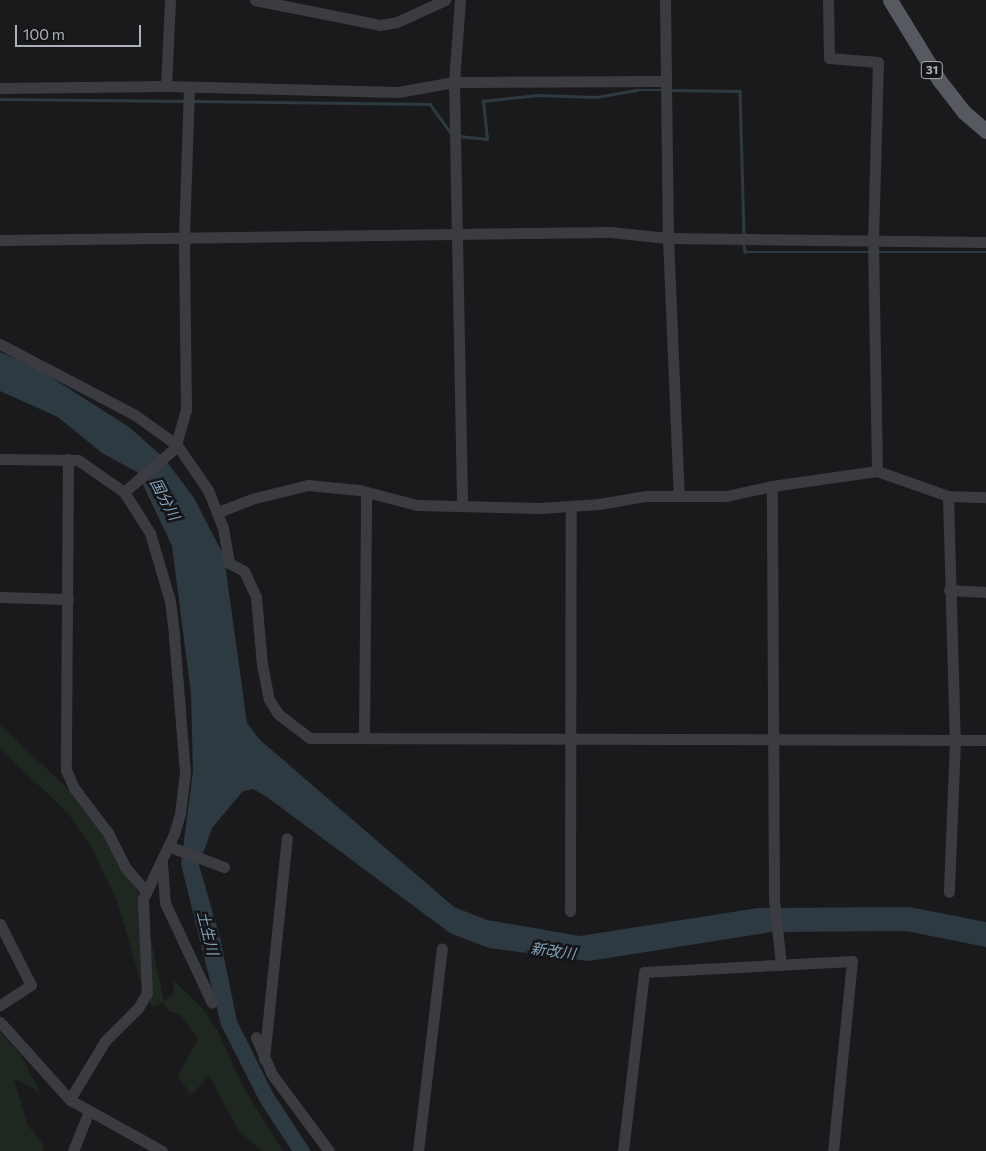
<!DOCTYPE html>
<html>
<head>
<meta charset="utf-8">
<style>
  body { margin:0 }
  #map { position:relative; width:986px; height:1151px; overflow:hidden; background:#1a1a1d; font-family:Commissioner,"Noto Sans JP",sans-serif }
  div>[style] { position:absolute }
  .green>* { inset:0; background:#1f2820 }
  .water>* { inset:0; background:#2e3a42 }
  .stream>* { height:2.5px; margin:-1.25px; padding:0 1.25px; transform-origin:1.25px; border-radius:1.25px; background:#2e3a42 }
  .minor>* { height:11px; margin:-5.5px; padding:0 5.5px; transform-origin:5.5px; border-radius:5.5px; background:#3b3c42 }
  .major>* { height:15px; margin:-7.5px; padding:0 7.5px; transform-origin:7.5px; border-radius:7.5px; background:#575961 }
  span { translate:-50% -50%; white-space:nowrap; text-align:center; line-height:1.15; -webkit-text-stroke:5px #151518; paint-order:stroke }
  .shield-label span { padding:1px 4px; background:#151518; border:1px solid; border-radius:4px; -webkit-text-stroke-width:0 }
  .shield-label { font-size:12px; color:#acb2bd; font-weight:700 }
  .water-label { font-size:15px; color:#81a1ba; font-style:italic }
  .scale { position:absolute; left:15px; top:25px; width:126px; height:22px; box-sizing:border-box; border:2px solid #acb2bd; border-top:0; padding-left:6px; font-size:15px; line-height:18px; white-space:nowrap; color:#acb2bd; -webkit-text-stroke:4px #151518; paint-order:stroke }
</style>
</head>
<body>
<div id="map">
  <div class="green">
    <div style="clip-path:polygon(0 725px,68px 789px,99px 827px,143px 901px,164px 1001px,173px 994px,174px 981px,203px 1009px,218px 1031px,243px 1087px,283px 1151px,262px 1151px,239px 1131px,209px 1076px,191px 1095px,178px 1076px,198px 1039px,180px 1014px,168px 1011px,164px 1002px,153px 1007px,144px 992px,116px 898px,89px 843px,67px 812px,0 749px)"></div>
    <div style="clip-path:polygon(0 1032px,21px 1055px,40px 1092px,14px 1078px,28px 1126px,42px 1142px,44px 1151px,0 1151px)"></div>
  </div>
  <div class="water">
    <div style="clip-path:polygon(0 352px,35px 367px,129px 427px,164px 458px,194px 498px,224px 556px,247px 723px,260px 740px,454px 907px,487px 920px,580px 936px,758px 908px,909px 907px,986px 922px,986px 947px,906px 931px,772px 932px,589px 961px,489px 948px,450px 933px,267px 797px,253px 789px,243px 791px,212px 828px,199px 865px,220px 938px,237px 1021px,273px 1093px,311px 1151px,292px 1151px,260px 1102px,221px 1025px,181px 864px,193px 771px,191px 694px,172px 546px,137px 472px,102px 453px,58px 417px,0 391px)"></div>
  </div>
  <div class="stream">
    <div style="left:669px;top:90px;width:71px;rotate:0.8deg"></div>
    <div style="left:740px;top:91px;width:143px;rotate:88.4deg"></div>
    <div style="left:0;top:99px;width:185px;rotate:0.6deg"></div>
    <div style="left:191px;top:101px;width:239px;rotate:0.7deg"></div>
    <div style="left:430px;top:104px;width:37px;rotate:54deg"></div>
    <div style="left:459px;top:136px;width:28px;rotate:6deg"></div>
    <div style="left:487px;top:139px;width:38px;rotate:-96deg"></div>
    <div style="left:483px;top:101px;width:55px;rotate:-6.2deg"></div>
    <div style="left:538px;top:95px;width:58px;rotate:2deg"></div>
    <div style="left:596px;top:97px;width:42px;rotate:-9.7deg"></div>
    <div style="left:637px;top:90px;width:27px"></div>
    <div style="left:744px;top:242px;width:10px;rotate:84deg"></div>
    <div style="left:745px;top:252px;width:125px"></div>
    <div style="left:878px;top:252px;width:108px"></div>
  </div>
  <div class="minor">
    <div style="left:255px;top:0;width:127px;rotate:11.3deg"></div>
    <div style="left:380px;top:25px;width:17px;rotate:-10deg"></div>
    <div style="left:397px;top:22px;width:53px;rotate:-24.6deg"></div>
    <div style="left:460px;top:0;width:82px;rotate:94.2deg"></div>
    <div style="left:454px;top:82px;width:423px;rotate:88.9deg"></div>
    <div style="left:828px;top:0;width:58px;rotate:89deg"></div>
    <div style="left:829px;top:58px;width:49px;rotate:4.7deg"></div>
    <div style="left:878px;top:62px;width:180px;rotate:91.6deg"></div>
    <div style="left:873px;top:242px;width:229px;rotate:89deg"></div>
    <div style="left:666px;top:81px;width:157px;rotate:89.3deg"></div>
    <div style="left:668px;top:238px;width:258px;rotate:87.6deg"></div>
    <div style="left:166px;top:86px;width:86px;rotate:-87.3deg"></div>
    <div style="left:0;top:88px;width:166px;rotate:-0.7deg"></div>
    <div style="left:166px;top:86px;width:232px;rotate:1.5deg"></div>
    <div style="left:398px;top:92px;width:57px;rotate:-10.1deg"></div>
    <div style="left:454px;top:82px;width:212px;rotate:-0.3deg"></div>
    <div style="left:666px;top:81px;width:81px;rotate:-90.7deg"></div>
    <div style="left:0;top:240px;width:610px;rotate:-0.75deg"></div>
    <div style="left:610px;top:232px;width:58px;rotate:5.9deg"></div>
    <div style="left:668px;top:238px;width:318px;rotate:0.7deg"></div>
    <div style="left:0;top:344px;width:153px;rotate:27.7deg"></div>
    <div style="left:135px;top:415px;width:52px;rotate:35.5deg"></div>
    <div style="left:177px;top:445px;width:55px;rotate:55.4deg"></div>
    <div style="left:208px;top:490px;width:41px;rotate:68.5deg"></div>
    <div style="left:223px;top:528px;width:36px;rotate:80deg"></div>
    <div style="left:229px;top:563px;width:17px;rotate:28deg"></div>
    <div style="left:244px;top:571px;width:29px;rotate:65deg"></div>
    <div style="left:256px;top:597px;width:67px;rotate:84.9deg"></div>
    <div style="left:262px;top:664px;width:36px;rotate:79deg"></div>
    <div style="left:269px;top:699px;width:17px;rotate:59deg"></div>
    <div style="left:278px;top:714px;width:40px;rotate:37deg"></div>
    <div style="left:310px;top:738px;width:676px;rotate:0.17deg"></div>
    <div style="left:0;top:459px;width:78px;rotate:0.7deg"></div>
    <div style="left:78px;top:460px;width:56px;rotate:34.8deg"></div>
    <div style="left:124px;top:492px;width:49px;rotate:57.6deg"></div>
    <div style="left:150px;top:533px;width:71px;rotate:73.6deg"></div>
    <div style="left:170px;top:601px;width:35px;rotate:83deg"></div>
    <div style="left:174px;top:636px;width:137px;rotate:85.4deg"></div>
    <div style="left:185px;top:773px;width:41px;rotate:97deg"></div>
    <div style="left:180px;top:814px;width:21px;rotate:107deg"></div>
    <div style="left:174px;top:834px;width:72px;rotate:115.5deg"></div>
    <div style="left:143px;top:899px;width:94px;rotate:87.6deg"></div>
    <div style="left:147px;top:993px;width:17px;rotate:121deg"></div>
    <div style="left:138px;top:1008px;width:47px;rotate:135deg"></div>
    <div style="left:105px;top:1041px;width:68px;rotate:121.1deg"></div>
    <div style="left:68px;top:459px;width:311px;rotate:90.4deg"></div>
    <div style="left:66px;top:770px;width:20px;rotate:66deg"></div>
    <div style="left:74px;top:788px;width:56px;rotate:52.9deg"></div>
    <div style="left:108px;top:833px;width:38px;rotate:63deg"></div>
    <div style="left:125px;top:867px;width:30px;rotate:49deg"></div>
    <div style="left:124px;top:492px;width:67px;rotate:-40.8deg"></div>
    <div style="left:175px;top:448px;width:40px;rotate:-74deg"></div>
    <div style="left:186px;top:410px;width:173px;rotate:-90.7deg"></div>
    <div style="left:184px;top:237px;width:150px;rotate:-88.1deg"></div>
    <div style="left:948px;top:496px;width:38px;rotate:2deg"></div>
    <div style="left:218px;top:512px;width:40px;rotate:-21deg"></div>
    <div style="left:255px;top:498px;width:55px;rotate:-13.8deg"></div>
    <div style="left:308px;top:485px;width:51px;rotate:5.6deg"></div>
    <div style="left:359px;top:490px;width:60px;rotate:14.5deg"></div>
    <div style="left:417px;top:505px;width:123px;rotate:1.4deg"></div>
    <div style="left:540px;top:508px;width:59px;rotate:-3.9deg"></div>
    <div style="left:599px;top:504px;width:48px;rotate:-9.7deg"></div>
    <div style="left:646px;top:496px;width:80px"></div>
    <div style="left:726px;top:496px;width:47px;rotate:-12.3deg"></div>
    <div style="left:949px;top:590px;width:37px;rotate:3deg"></div>
    <div style="left:0;top:597px;width:68px;rotate:1.7deg"></div>
    <div style="left:364px;top:738px;width:246px;rotate:-89.5deg"></div>
    <div style="left:168px;top:846px;width:60px;rotate:20.6deg"></div>
    <div style="left:162px;top:863px;width:40px;rotate:85.7deg"></div>
    <div style="left:165px;top:903px;width:110px;rotate:64.8deg"></div>
    <div style="left:570px;top:911px;width:403px;rotate:-89.9deg"></div>
    <div style="left:0;top:924px;width:68px;rotate:63.1deg"></div>
    <div style="left:31px;top:985px;width:37px;rotate:147deg"></div>
    <div style="left:781px;top:965px;width:66px;rotate:-96.1deg"></div>
    <div style="left:774px;top:899px;width:413px;rotate:-90.3deg"></div>
    <div style="left:772px;top:486px;width:106px;rotate:-8.1deg"></div>
    <div style="left:877px;top:471px;width:75px;rotate:19.4deg"></div>
    <div style="left:948px;top:496px;width:244px;rotate:88.4deg"></div>
    <div style="left:955px;top:740px;width:152px;rotate:92.3deg"></div>
    <div style="left:0;top:1022px;width:105px;rotate:48.1deg"></div>
    <div style="left:70px;top:1100px;width:105px;rotate:29deg"></div>
    <div style="left:256px;top:1037px;width:39px;rotate:67deg"></div>
    <div style="left:271px;top:1073px;width:97px;rotate:53.4deg"></div>
    <div style="left:264px;top:1059px;width:222px;rotate:-84.1deg"></div>
    <div style="left:73px;top:1151px;width:43px;rotate:-68.2deg"></div>
    <div style="left:418px;top:1151px;width:204px;rotate:-83.3deg"></div>
    <div style="left:623px;top:1151px;width:180px;rotate:-83.3deg"></div>
    <div style="left:644px;top:972px;width:208px;rotate:-3deg"></div>
    <div style="left:852px;top:961px;width:191px;rotate:95.7deg"></div>
  </div>
  <div class="major">
    <div style="left:890px;top:0;width:94px;rotate:58.5deg"></div>
    <div style="left:939px;top:80px;width:41px;rotate:52deg"></div>
    <div style="left:964px;top:112px;width:29px;rotate:41deg"></div>
  </div>
  <div class="shield-label">
    <span style="left:932px;top:70px">31</span>
  </div>
  <div class="water-label">
    <span style="left:165px;top:499px;rotate:62deg">国分川</span>
    <span style="left:208px;top:933px;rotate:76deg">土生川</span>
    <span style="left:553px;top:951px;rotate:8deg">新改川</span>
  </div>
  <div class="scale">100 m</div>
</div>
</body>
</html>
